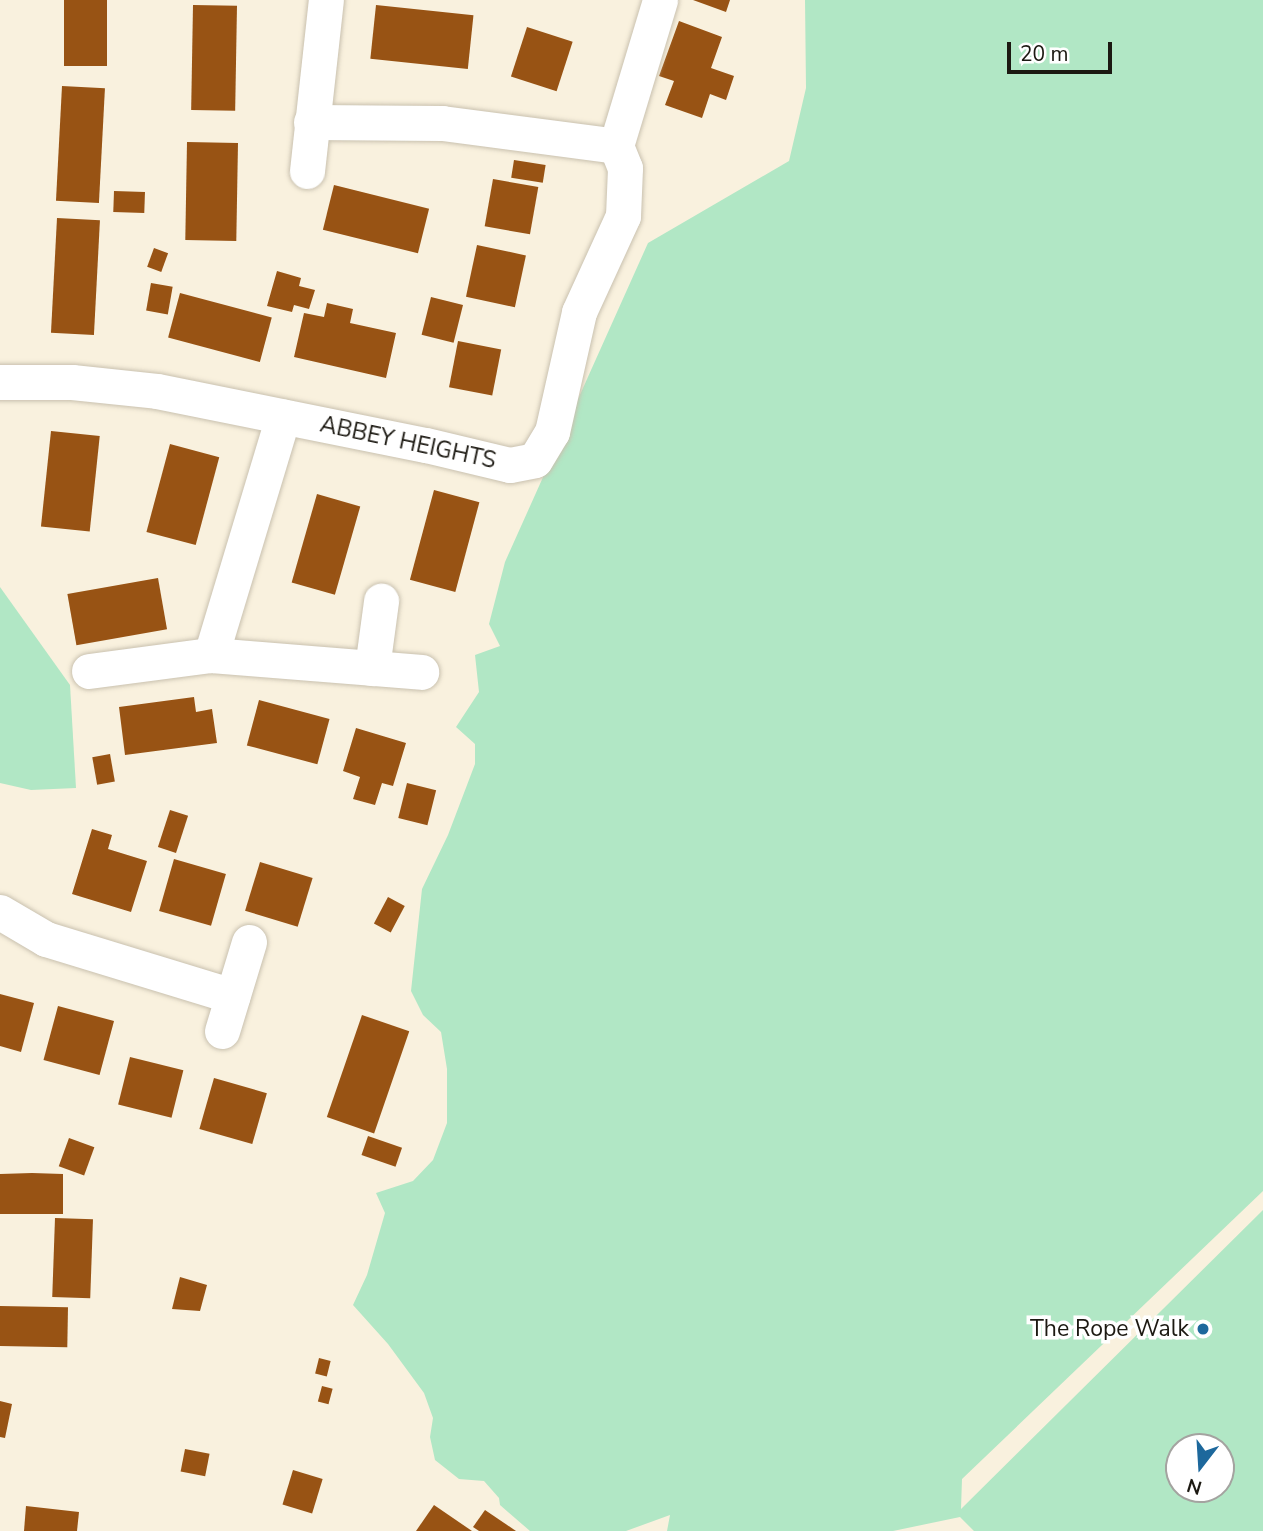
<!DOCTYPE html>
<html>
<head>
<meta charset="utf-8">
<style>
  body { margin:0 }
  #map { position:relative; width:1263px; height:1531px; overflow:hidden; background:#f9f1de; font-family:"Nunito Sans",sans-serif }
  div>[style] { position:absolute }
  .green>* { inset:0; background:#b1e7c5 }
  .building>* { inset:0; background:#985314; transform-origin:0 0 }
  .roads { filter:drop-shadow(0 0 2px #c9c1af) drop-shadow(0 0 2px #c9c1af) }
  .street>* { height:35px; margin:-17.5px; padding:0 17.5px; transform-origin:17.5px; border-radius:17.5px; background:#fff }
  .dots>* { width:19px; height:19px; translate:-50% -50%; box-sizing:border-box; border:4px solid #fff; border-radius:50% }
  span { translate:-50% -50%; white-space:nowrap; text-align:center; line-height:1.15; -webkit-text-stroke:7px #fff; paint-order:stroke }
  .street-label { font-size:23px; color:#1c1912 }
  .poi-label { font-size:23px; color:#1c1912 }
  .right { translate:-100% -50%; text-align:right }
  .north { position:absolute; left:1165px; top:1433px; width:70px; height:70px; box-sizing:border-box; background:#fff; border:2px solid #a4a3a0; border-radius:50%; rotate:197deg; font-size:19px; font-weight:700; line-height:28px; text-align:center; color:#1c1912 }
  .north::after { content:''; display:block; margin:auto; width:24px; height:32px; background:#1d689c; clip-path:polygon(50% 0,100% 100%,50% 72%,0 100%) }
  .scale { position:absolute; left:1007px; top:42px; width:105px; height:32px; box-sizing:border-box; border:4px solid #1c1912; border-top:0; padding-left:9px; font-size:21px; line-height:24px; white-space:nowrap; color:#1c1912; -webkit-text-stroke:5px #fff; paint-order:stroke }
</style>
</head>
<body>
<div id="map">
  <div class="green">
    <div style="clip-path:polygon(evenodd,805px 0,1263px 0,1263px 1191px,962px 1479px,961px 1509px,1263px 1210px,1263px 1531px,974px 1531px,960px 1517px,893px 1531px,667px 1531px,670px 1515px,626px 1531px,530px 1531px,500px 1505px,499px 1498px,484px 1481px,459px 1479px,435px 1460px,430px 1437px,433px 1418px,424px 1393px,388px 1344px,353px 1305px,367px 1275px,385px 1213px,376px 1193px,413px 1181px,433px 1160px,447px 1123px,447px 1069px,441px 1032px,423px 1015px,411px 991px,422px 889px,448px 835px,475px 764px,475px 744px,456px 727px,479px 692px,475px 655px,500px 646px,489px 624px,505px 562px,648px 243px,789px 161px,806px 88px,805px 0,1179px 1447px,1221px 1447px,1221px 1489px,1179px 1489px,1179px 1447px)"></div>
    <div style="clip-path:polygon(0 587px,70px 685px,76px 788px,31px 790px,0 783px)"></div>
  </div>
  <div class="building">
    <div style="left:64px;top:0;width:43px;height:66px"></div>
    <div style="clip-path:polygon(693px 0,730px 0,726px 12px)"></div>
    <div style="left:193px;top:5px;width:44px;height:105px;rotate:1deg"></div>
    <div style="left:376px;top:5px;width:98px;height:54px;rotate:6deg"></div>
    <div style="clip-path:polygon(679px 21px,722px 37px,711px 68px,734px 76px,726px 100px,710px 94px,702px 118px,665px 105px,674px 81px,659px 76px)"></div>
    <div style="left:527px;top:27px;width:48px;height:52px;rotate:18deg"></div>
    <div style="left:62px;top:86px;width:43px;height:115px;rotate:3deg"></div>
    <div style="left:187px;top:142px;width:51px;height:98px;rotate:1deg"></div>
    <div style="left:514px;top:160px;width:32px;height:18px;rotate:9deg"></div>
    <div style="left:493px;top:179px;width:46px;height:48px;rotate:10deg"></div>
    <div style="left:334px;top:185px;width:98px;height:46px;rotate:14deg"></div>
    <div style="left:114px;top:191px;width:31px;height:21px;rotate:2deg"></div>
    <div style="left:57px;top:218px;width:43px;height:115px;rotate:3deg"></div>
    <div style="left:477px;top:245px;width:50px;height:53px;rotate:12deg"></div>
    <div style="left:154px;top:248px;width:15px;height:20px;rotate:20deg"></div>
    <div style="clip-path:polygon(277px 271px,301px 278px,299px 286px,315px 290px,309px 309px,294px 305px,292px 312px,267px 306px)"></div>
    <div style="left:151px;top:283px;width:22px;height:28px;rotate:10deg"></div>
    <div style="left:180px;top:293px;width:95px;height:46px;rotate:15deg"></div>
    <div style="left:431px;top:297px;width:33px;height:39px;rotate:14deg"></div>
    <div style="clip-path:polygon(327px 303px,353px 309px,350px 323px,396px 333px,386px 378px,294px 357px,304px 313px,324px 317px)"></div>
    <div style="left:458px;top:341px;width:44px;height:47px;rotate:11deg"></div>
    <div style="left:51px;top:431px;width:49px;height:96px;rotate:6deg"></div>
    <div style="left:170px;top:444px;width:51px;height:91px;rotate:15deg"></div>
    <div style="left:434px;top:490px;width:47px;height:93px;rotate:15deg"></div>
    <div style="left:317px;top:494px;width:45px;height:92px;rotate:16deg"></div>
    <div style="left:158px;top:578px;width:52px;height:92px;rotate:80deg"></div>
    <div style="clip-path:polygon(194px 697px,196px 712px,212px 709px,217px 743px,125px 755px,119px 707px)"></div>
    <div style="left:259px;top:700px;width:73px;height:47px;rotate:15deg"></div>
    <div style="clip-path:polygon(356px 728px,406px 743px,393px 786px,382px 783px,375px 805px,353px 799px,360px 777px,343px 771px)"></div>
    <div style="left:110px;top:754px;width:28px;height:18px;rotate:80deg"></div>
    <div style="left:407px;top:783px;width:30px;height:36px;rotate:14deg"></div>
    <div style="left:170px;top:810px;width:19px;height:39px;rotate:18deg"></div>
    <div style="clip-path:polygon(92px 829px,112px 835px,108px 849px,147px 861px,131px 912px,72px 894px)"></div>
    <div style="left:174px;top:859px;width:54px;height:54px;rotate:16deg"></div>
    <div style="left:260px;top:862px;width:55px;height:51px;rotate:17deg"></div>
    <div style="left:388px;top:897px;width:19px;height:30px;rotate:28deg"></div>
    <div style="clip-path:polygon(0 994px,34px 1003px,21px 1052px,0 1046px)"></div>
    <div style="left:58px;top:1006px;width:58px;height:56px;rotate:15deg"></div>
    <div style="left:362px;top:1015px;width:50px;height:108px;rotate:19deg"></div>
    <div style="left:130px;top:1057px;width:55px;height:49px;rotate:14deg"></div>
    <div style="left:214px;top:1078px;width:55px;height:53px;rotate:16deg"></div>
    <div style="left:368px;top:1136px;width:36px;height:20px;rotate:19deg"></div>
    <div style="left:69px;top:1138px;width:27px;height:30px;rotate:20deg"></div>
    <div style="clip-path:polygon(32px 1173px,63px 1174px,63px 1214px,0 1214px,0 1174px)"></div>
    <div style="left:55px;top:1218px;width:38px;height:79px;rotate:2deg"></div>
    <div style="clip-path:polygon(180px 1277px,207px 1285px,200px 1311px,172px 1309px)"></div>
    <div style="left:0;top:1306px;width:68px;height:40px;rotate:1deg"></div>
    <div style="left:319px;top:1358px;width:12px;height:16px;rotate:14deg"></div>
    <div style="left:322px;top:1386px;width:11px;height:16px;rotate:15deg"></div>
    <div style="clip-path:polygon(0 1401px,12px 1404px,5px 1438px,0 1437px)"></div>
    <div style="left:185px;top:1449px;width:25px;height:23px;rotate:11deg"></div>
    <div style="left:293px;top:1470px;width:31px;height:36px;rotate:17deg"></div>
    <div style="clip-path:polygon(434px 1505px,472px 1531px,416px 1531px)"></div>
    <div style="clip-path:polygon(26px 1506px,79px 1512px,77px 1531px,24px 1531px)"></div>
    <div style="clip-path:polygon(485px 1510px,516px 1531px,479px 1531px,473px 1527px)"></div>
  </div>
  <div class="roads">
    <div class="street">
      <div style="left:311px;top:122px;width:131px;rotate:0.4deg"></div>
      <div style="left:442px;top:123px;width:176px;rotate:7.5deg"></div>
      <div style="left:307px;top:171px;width:172px;rotate:-83.7deg"></div>
      <div style="left:0;top:382px;width:72px"></div>
      <div style="left:72px;top:382px;width:85px;rotate:6deg"></div>
      <div style="left:157px;top:391px;width:274px;rotate:11.4deg"></div>
      <div style="left:426px;top:445px;width:86px;rotate:13.4deg"></div>
      <div style="left:510px;top:465px;width:25px;rotate:-11deg"></div>
      <div style="left:535px;top:460px;width:33px;rotate:-59deg"></div>
      <div style="left:552px;top:432px;width:123px;rotate:-77.3deg"></div>
      <div style="left:579px;top:312px;width:106px;rotate:-65.4deg"></div>
      <div style="left:623px;top:216px;width:48px;rotate:-87.6deg"></div>
      <div style="left:625px;top:168px;width:24px;rotate:-112deg"></div>
      <div style="left:616px;top:146px;width:152px;rotate:-73.2deg"></div>
      <div style="left:211px;top:655px;width:249px;rotate:-73.2deg"></div>
      <div style="left:372px;top:668px;width:68px;rotate:-82.3deg"></div>
      <div style="left:89px;top:671px;width:123px;rotate:-7.5deg"></div>
      <div style="left:211px;top:655px;width:211px;rotate:4.6deg"></div>
      <div style="left:0;top:912px;width:53px;rotate:30.4deg"></div>
      <div style="left:46px;top:939px;width:195px;rotate:17deg"></div>
      <div style="left:222px;top:1031px;width:93px;rotate:-73.1deg"></div>
    </div>
  </div>
  <div class="dots">
    <div style="left:1203px;top:1329px;background:#1d689c"></div>
  </div>
  <div class="street-label">
    <span style="left:408px;top:443px;rotate:12deg">ABBEY HEIGHTS</span>
  </div>
  <div class="poi-label">
    <span class="right" style="left:1189px;top:1329px">The Rope Walk</span>
  </div>
  <div class="north">N</div>
  <div class="scale">20 m</div>
</div>
</body>
</html>
